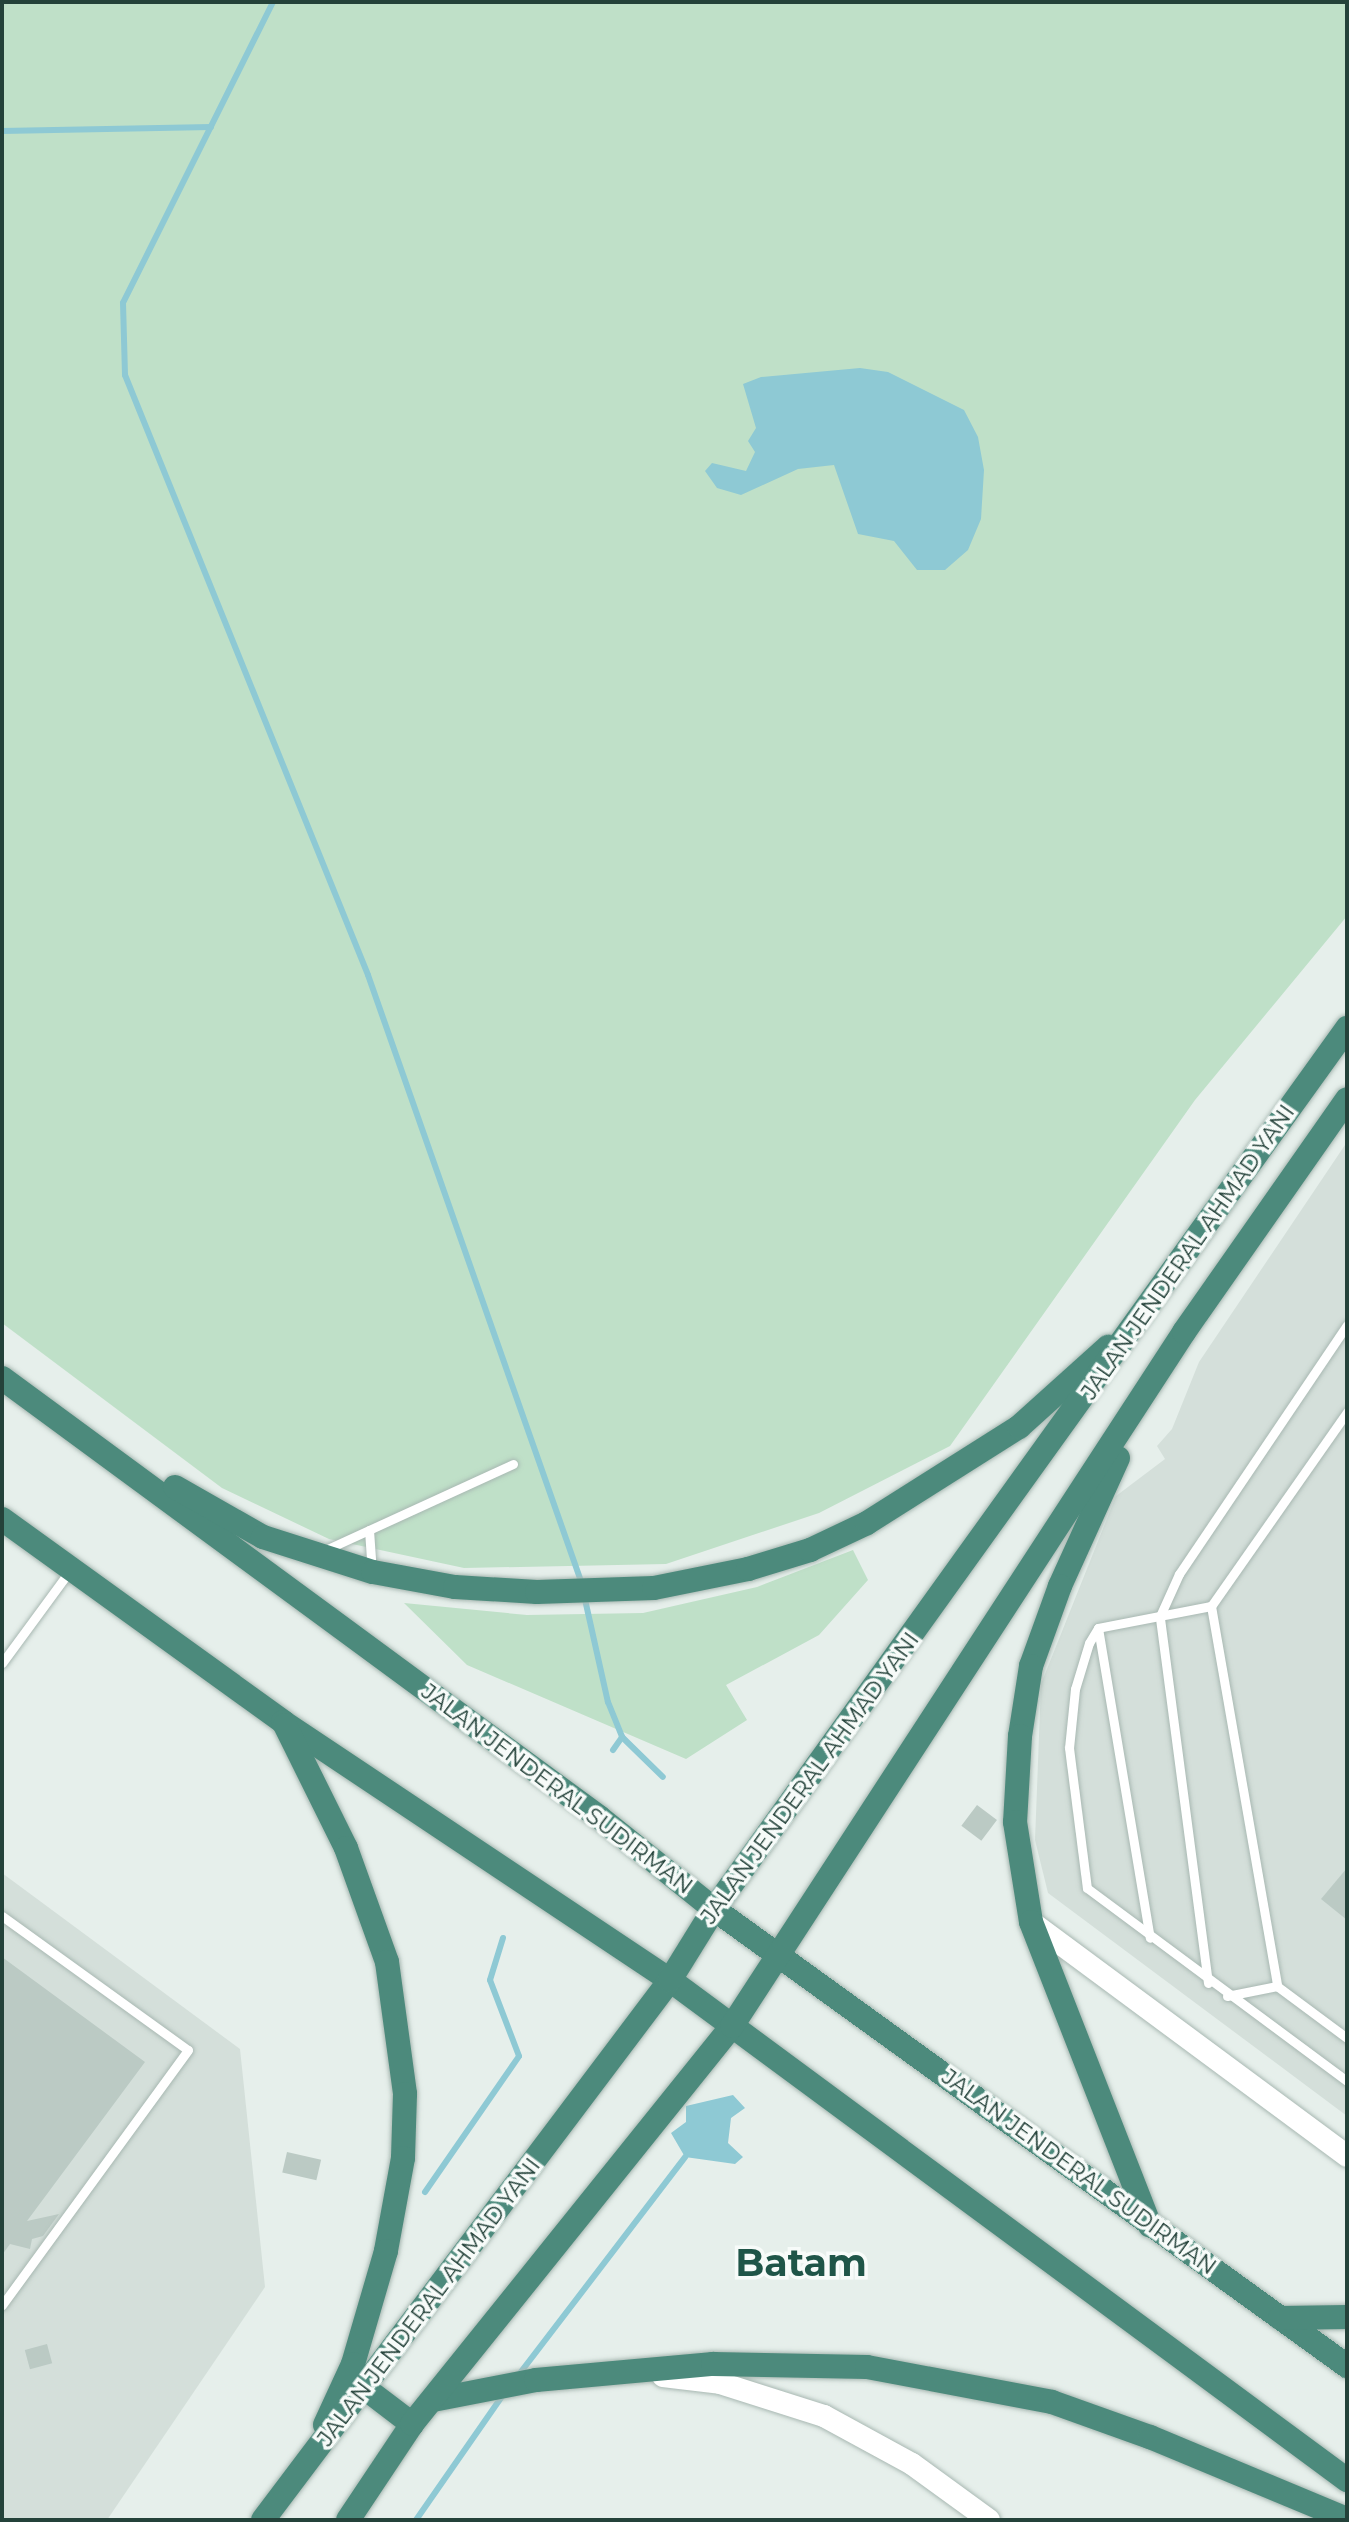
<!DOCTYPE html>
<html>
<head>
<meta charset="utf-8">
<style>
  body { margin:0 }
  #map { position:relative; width:1349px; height:2522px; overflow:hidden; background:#e6efeb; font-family:Montserrat,sans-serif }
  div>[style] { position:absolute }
  .built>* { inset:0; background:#d4dfda }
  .green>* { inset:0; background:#bfe0c8 }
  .water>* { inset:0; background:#8ec9d4 }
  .stream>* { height:6px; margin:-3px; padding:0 3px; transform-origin:3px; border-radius:3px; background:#8ec9d4 }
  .building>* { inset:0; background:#bbcac4; transform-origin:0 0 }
  .roads { filter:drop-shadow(0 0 2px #a8b8b2) drop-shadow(0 0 2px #a8b8b2) }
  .service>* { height:9px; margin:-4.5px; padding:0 4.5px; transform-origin:4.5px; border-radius:4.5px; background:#fff }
  .tertiary>* { height:22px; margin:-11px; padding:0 11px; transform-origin:11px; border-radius:11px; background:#fff }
  .trunk>* { height:24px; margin:-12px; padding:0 12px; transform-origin:12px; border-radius:12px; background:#4c8a7c }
  span { translate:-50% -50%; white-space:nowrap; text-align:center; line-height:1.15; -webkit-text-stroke:7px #f7fbf9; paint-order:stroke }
  .street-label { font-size:22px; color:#24423a }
  .town-label { font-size:38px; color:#1f5548; font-weight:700 }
  .frame { position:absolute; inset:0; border:4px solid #24423a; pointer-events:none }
</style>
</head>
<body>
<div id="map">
  <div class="built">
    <div style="clip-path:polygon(1347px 1142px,1347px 2116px,1048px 1893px,1035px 1840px,1041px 1684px,1116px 1496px,1165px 1459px,1157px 1446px,1172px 1429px,1199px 1362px)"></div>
    <div style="clip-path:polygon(2px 1873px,240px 2049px,265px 2287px,107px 2520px,2px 2520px)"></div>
  </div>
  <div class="green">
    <div style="clip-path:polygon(2px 2px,1347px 2px,1347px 916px,1195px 1100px,950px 1446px,819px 1513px,666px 1564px,464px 1568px,329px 1539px,222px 1488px,2px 1323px)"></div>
    <div style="clip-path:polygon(853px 1550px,868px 1580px,819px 1635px,726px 1685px,747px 1720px,686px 1759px,467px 1665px,404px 1603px,527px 1615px,643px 1613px,757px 1587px)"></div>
  </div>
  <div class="water">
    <div style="clip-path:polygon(860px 368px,888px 372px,964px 410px,978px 437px,984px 470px,981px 519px,968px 550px,945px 570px,917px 570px,894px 541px,858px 534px,834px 465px,798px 469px,741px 495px,717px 488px,705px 471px,712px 463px,746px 471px,755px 452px,748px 441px,756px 428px,743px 384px,761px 377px)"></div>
    <div style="clip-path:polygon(733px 2095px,745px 2108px,731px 2118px,728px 2143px,743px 2157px,735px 2164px,685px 2157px,671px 2133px,686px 2122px,686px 2106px)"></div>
  </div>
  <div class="stream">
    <div style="left:273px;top:2px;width:336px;rotate:116.5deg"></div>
    <div style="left:123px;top:303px;width:72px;rotate:88.4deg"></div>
    <div style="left:125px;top:375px;width:647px;rotate:67.95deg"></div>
    <div style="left:368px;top:975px;width:646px;rotate:70.64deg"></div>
    <div style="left:2px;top:131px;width:209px;rotate:-1.1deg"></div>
    <div style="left:584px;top:1595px;width:110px;rotate:77.4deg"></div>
    <div style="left:608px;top:1702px;width:38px;rotate:68deg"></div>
    <div style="left:622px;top:1737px;width:57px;rotate:44.3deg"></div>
    <div style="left:613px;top:1750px;width:16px;rotate:-55deg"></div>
    <div style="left:425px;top:2192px;width:165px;rotate:-55.3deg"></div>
    <div style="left:519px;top:2056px;width:81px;rotate:-110.9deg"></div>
    <div style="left:490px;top:1980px;width:44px;rotate:-72.8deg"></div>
    <div style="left:517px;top:2377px;width:277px;rotate:-52.6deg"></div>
    <div style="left:416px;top:2520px;width:152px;rotate:-55.2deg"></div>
  </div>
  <div class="building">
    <div style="left:977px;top:1805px;width:25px;height:26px;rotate:37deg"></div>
    <div style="clip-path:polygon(1347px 1868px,1347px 1920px,1321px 1899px)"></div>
    <div style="clip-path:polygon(2px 1957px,145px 2062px,27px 2221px,59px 2214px,43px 2236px,32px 2239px,30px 2249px,10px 2244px,2px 2255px)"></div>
    <div style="left:287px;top:2152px;width:35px;height:21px;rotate:13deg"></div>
    <div style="left:47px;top:2344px;width:20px;height:23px;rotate:75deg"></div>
  </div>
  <div class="roads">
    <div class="service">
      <div style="left:1347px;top:1412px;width:237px;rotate:125deg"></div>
      <div style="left:1211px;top:1606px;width:386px;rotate:80.1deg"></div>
      <div style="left:1277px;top:1986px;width:87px;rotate:36.6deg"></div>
      <div style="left:369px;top:1530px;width:39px;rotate:86deg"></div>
      <div style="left:323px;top:1551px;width:209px;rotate:-24.6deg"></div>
      <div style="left:1211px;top:1606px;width:115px;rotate:169deg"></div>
      <div style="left:1098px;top:1628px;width:17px;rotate:121deg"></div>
      <div style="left:1089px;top:1643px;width:48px;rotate:106.9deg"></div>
      <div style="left:1075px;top:1689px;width:59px;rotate:95.8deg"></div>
      <div style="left:1069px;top:1748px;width:141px;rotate:82.7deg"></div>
      <div style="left:1087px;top:1888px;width:324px;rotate:36.6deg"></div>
      <div style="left:1098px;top:1628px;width:314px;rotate:80.5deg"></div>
      <div style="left:2px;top:1663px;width:117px;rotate:-53.7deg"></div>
      <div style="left:2px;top:1916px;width:229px;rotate:35.8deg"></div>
      <div style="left:188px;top:2050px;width:316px;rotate:126.1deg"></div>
      <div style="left:1208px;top:1983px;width:370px;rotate:-97.5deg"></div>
      <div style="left:1160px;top:1616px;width:46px;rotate:-65.7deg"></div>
      <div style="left:1179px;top:1574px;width:300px;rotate:-56deg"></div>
      <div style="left:1227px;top:1996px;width:51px;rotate:-11.3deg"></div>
    </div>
    <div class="tertiary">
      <div style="left:1031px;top:1922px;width:393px;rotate:36.5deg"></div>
      <div style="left:663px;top:2376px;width:57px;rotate:7deg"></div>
      <div style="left:720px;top:2383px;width:109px;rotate:17.6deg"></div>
      <div style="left:824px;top:2416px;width:100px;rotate:28.6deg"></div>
      <div style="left:912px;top:2464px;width:95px;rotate:36deg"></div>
    </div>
    <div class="trunk">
      <div style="left:2px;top:1378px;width:741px;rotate:36.33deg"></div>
      <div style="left:599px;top:1817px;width:147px;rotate:38.7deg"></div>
      <div style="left:714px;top:1909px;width:781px;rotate:35.83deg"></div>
      <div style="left:1118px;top:1458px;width:141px;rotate:114.4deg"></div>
      <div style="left:1060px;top:1586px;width:85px;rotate:109.9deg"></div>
      <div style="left:1031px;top:1666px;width:71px;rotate:98.9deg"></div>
      <div style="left:1020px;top:1736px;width:86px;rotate:93.3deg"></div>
      <div style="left:1015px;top:1822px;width:101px;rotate:80.9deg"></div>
      <div style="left:1031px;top:1922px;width:326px;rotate:68.6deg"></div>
      <div style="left:175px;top:1487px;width:101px;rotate:29.6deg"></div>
      <div style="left:263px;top:1537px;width:115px;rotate:17.7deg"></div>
      <div style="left:373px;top:1572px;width:83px;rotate:10.4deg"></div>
      <div style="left:455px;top:1587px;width:82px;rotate:3.5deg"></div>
      <div style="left:537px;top:1592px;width:117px;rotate:-2deg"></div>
      <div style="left:654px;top:1588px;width:96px;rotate:-11.4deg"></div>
      <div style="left:748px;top:1569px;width:65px;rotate:-17deg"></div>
      <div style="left:810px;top:1550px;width:63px;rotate:-25.3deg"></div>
      <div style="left:867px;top:1523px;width:180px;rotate:-32.3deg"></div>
      <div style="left:1019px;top:1427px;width:120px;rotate:-42deg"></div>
      <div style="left:2px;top:1519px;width:347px;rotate:35.8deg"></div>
      <div style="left:283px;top:1722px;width:465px;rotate:33.7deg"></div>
      <div style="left:670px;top:1980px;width:842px;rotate:36.45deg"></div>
      <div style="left:285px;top:1725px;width:137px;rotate:63.6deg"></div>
      <div style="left:346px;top:1848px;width:121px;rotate:70.2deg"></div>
      <div style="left:387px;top:1962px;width:133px;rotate:82.2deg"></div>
      <div style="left:405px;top:2094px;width:64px;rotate:91.8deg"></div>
      <div style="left:403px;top:2158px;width:95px;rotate:100.4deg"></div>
      <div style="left:386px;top:2251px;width:118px;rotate:106.3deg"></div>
      <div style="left:353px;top:2364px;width:67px;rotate:114.7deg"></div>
      <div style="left:1280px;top:2318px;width:67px;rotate:-0.9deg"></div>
      <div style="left:366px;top:2389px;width:58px;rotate:37.3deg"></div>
      <div style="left:433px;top:2400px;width:105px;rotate:-11deg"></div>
      <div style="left:536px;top:2380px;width:178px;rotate:-5.2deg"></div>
      <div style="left:713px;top:2364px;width:154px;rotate:1.1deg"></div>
      <div style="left:867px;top:2367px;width:188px;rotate:10.7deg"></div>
      <div style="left:1052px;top:2402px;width:104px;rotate:19.7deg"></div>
      <div style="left:1150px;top:2437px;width:213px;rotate:22.6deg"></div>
      <div style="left:263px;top:2520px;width:676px;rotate:-52.99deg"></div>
      <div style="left:670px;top:1980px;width:84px;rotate:-58.2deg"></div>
      <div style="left:714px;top:1909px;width:1085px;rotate:-54.3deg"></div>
      <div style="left:348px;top:2520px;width:115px;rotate:-56.3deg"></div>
      <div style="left:412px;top:2424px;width:511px;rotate:-51.2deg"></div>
      <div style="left:732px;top:2026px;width:828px;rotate:-56.92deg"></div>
      <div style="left:1184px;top:1332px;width:284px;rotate:-55deg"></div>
    </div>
  </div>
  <div class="street-label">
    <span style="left:1188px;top:1252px;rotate:-55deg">JALAN JENDERAL AHMAD YANI</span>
    <span style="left:810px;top:1778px;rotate:-54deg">JALAN JENDERAL AHMAD YANI</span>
    <span style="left:557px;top:1789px;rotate:37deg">JALAN JENDERAL SUDIRMAN</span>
    <span style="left:1079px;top:2172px;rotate:36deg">JALAN JENDERAL SUDIRMAN</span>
    <span style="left:429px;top:2302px;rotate:-53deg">JALAN JENDERAL AHMAD YANI</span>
  </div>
  <div class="town-label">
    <span style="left:801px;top:2263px">Batam</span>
  </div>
  <div class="frame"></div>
</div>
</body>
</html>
